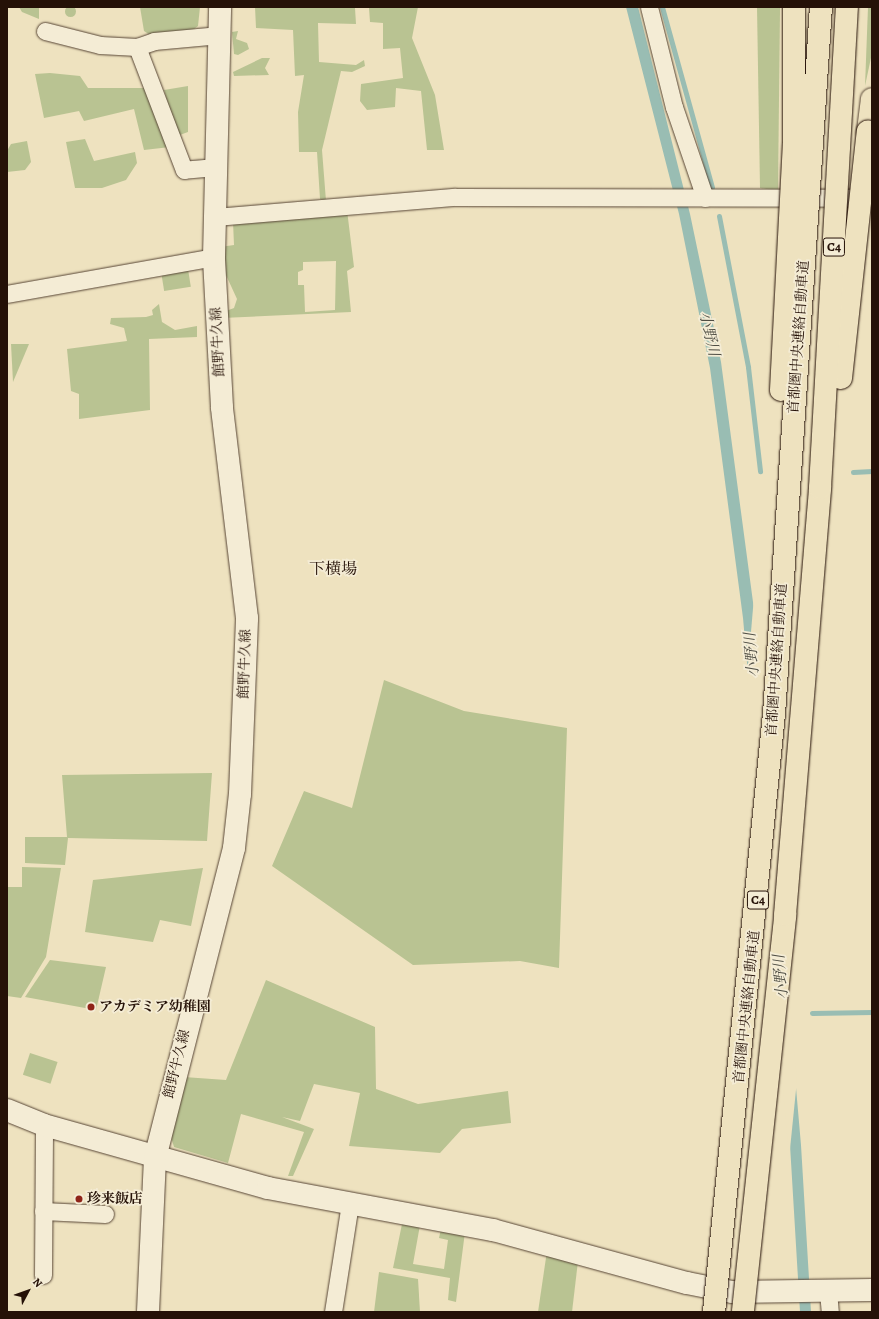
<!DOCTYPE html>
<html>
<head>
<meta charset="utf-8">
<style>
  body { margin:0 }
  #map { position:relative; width:879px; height:1319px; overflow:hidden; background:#eee2bf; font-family:Alegreya,"Noto Serif JP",serif }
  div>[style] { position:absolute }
  .green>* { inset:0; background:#b9c392; transform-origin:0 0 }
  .round { border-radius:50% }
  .water>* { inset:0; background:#99bdb3 }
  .pier>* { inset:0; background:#eee2bf }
  .stream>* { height:5px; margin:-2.5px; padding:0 2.5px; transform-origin:2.5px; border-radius:2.5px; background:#99bdb3 }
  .roads { filter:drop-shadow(0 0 1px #574535) drop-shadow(0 0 1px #574535) }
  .street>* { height:17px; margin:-8.5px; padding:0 8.5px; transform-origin:8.5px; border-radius:8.5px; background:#f4ecd5 }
  .secondary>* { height:22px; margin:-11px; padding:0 11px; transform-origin:11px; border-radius:11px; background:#f4ecd5 }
  .highway>* { height:22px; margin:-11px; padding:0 11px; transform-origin:11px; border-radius:11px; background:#eee2bf }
  .bridges { filter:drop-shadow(0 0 1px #251107) drop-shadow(0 0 1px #251107) }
  .highway-bridge>* { height:22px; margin:-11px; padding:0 11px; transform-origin:11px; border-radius:11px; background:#eee2bf }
  .dots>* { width:11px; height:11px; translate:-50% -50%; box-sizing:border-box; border:2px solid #f4ecd5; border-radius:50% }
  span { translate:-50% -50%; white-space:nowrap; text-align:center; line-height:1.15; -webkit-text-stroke:3.5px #f4ecd5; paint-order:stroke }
  .shield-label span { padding:1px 3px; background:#f4ecd5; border:1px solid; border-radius:3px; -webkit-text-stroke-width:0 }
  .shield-label { font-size:13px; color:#251107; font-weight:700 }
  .street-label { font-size:14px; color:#251107 }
  .poi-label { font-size:14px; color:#251107; font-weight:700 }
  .left { translate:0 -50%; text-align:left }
  .water-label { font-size:15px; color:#4e4d43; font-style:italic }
  .quarter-label { font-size:16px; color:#251107 }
  .frame { position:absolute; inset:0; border:8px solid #251107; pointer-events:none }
  .north { position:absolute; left:8px; top:1271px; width:40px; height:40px; -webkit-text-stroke:3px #f4ecd5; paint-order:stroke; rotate:49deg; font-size:11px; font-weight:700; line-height:16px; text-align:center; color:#251107 }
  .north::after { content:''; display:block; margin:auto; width:14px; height:18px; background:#251107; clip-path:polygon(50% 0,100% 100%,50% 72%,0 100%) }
</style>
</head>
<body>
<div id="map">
  <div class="green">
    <div class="round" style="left:64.5px;top:5.5px;width:11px;height:11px"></div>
    <div style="clip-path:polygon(19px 7px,39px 7px,39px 19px,22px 12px)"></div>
    <div style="clip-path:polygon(140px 7px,200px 7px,198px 26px,190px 32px,150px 35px,144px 31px)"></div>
    <div style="clip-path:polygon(255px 7px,418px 7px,412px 38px,435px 95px,444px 150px,427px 150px,421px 91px,396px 88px,395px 107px,367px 110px,360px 101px,361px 84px,403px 78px,400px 48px,383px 49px,383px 23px,370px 22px,369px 8px,355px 8px,356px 24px,318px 23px,319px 62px,356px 65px,364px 60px,365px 66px,352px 72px,341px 71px,322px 150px,326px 201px,320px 199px,317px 152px,299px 152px,298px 112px,304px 75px,295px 76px,293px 30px,256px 28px)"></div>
    <div style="clip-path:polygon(757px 7px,780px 7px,778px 191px,760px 188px)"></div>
    <div style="clip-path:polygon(868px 7px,872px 7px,872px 53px,865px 86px)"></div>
    <div style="clip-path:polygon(238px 31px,236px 39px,247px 43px,249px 49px,238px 55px,234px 54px,232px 32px)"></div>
    <div style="clip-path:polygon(262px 58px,270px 58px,265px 68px,269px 75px,234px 76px,233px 72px)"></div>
    <div style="clip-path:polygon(50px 73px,80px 76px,88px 88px,148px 88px,170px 147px,144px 150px,134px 109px,84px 121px,79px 111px,44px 118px,35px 74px)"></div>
    <div style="clip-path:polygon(188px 86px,188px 132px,177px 136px,164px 90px)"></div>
    <div style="clip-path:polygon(85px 139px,94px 161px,135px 152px,137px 163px,126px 180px,102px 188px,75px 188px,66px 142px)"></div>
    <div style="clip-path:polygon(27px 141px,31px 162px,25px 170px,7px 172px,7px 151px,11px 144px)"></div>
    <div style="clip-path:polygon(evenodd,347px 210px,354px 267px,347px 271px,351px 312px,222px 318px,221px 313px,234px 308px,237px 299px,220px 262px,220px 247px,234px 245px,233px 222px,347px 210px,336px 261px,335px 310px,305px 312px,304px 285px,298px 285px,298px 272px,303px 270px,303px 262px,336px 261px)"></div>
    <div style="left:188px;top:269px;width:18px;height:27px;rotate:81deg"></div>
    <div style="clip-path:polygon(159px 304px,162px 322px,175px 330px,197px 326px,197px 337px,149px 339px,150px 410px,79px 419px,79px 394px,71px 391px,67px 349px,127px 341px,124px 328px,110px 324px,111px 318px,146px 317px,153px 315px,152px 310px)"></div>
    <div style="clip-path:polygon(11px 344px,29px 344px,13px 382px)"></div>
    <div style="clip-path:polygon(384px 680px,464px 711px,567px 728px,559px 968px,520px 961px,413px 965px,272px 866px,304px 791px,352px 808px)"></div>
    <div style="clip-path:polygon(212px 773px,207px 841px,68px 838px,65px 865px,25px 863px,25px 837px,67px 837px,62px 775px)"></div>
    <div style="clip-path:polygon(22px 867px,61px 868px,46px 957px,21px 998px,7px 996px,7px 887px,22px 887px)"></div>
    <div style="clip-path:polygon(203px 868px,191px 926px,160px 920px,153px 942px,85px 932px,93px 880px)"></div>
    <div style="clip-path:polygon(50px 960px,106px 967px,96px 1010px,25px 997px)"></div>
    <div style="clip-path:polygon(266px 980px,375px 1027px,376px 1089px,418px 1104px,508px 1091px,511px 1123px,462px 1129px,440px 1153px,349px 1146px,360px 1093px,314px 1084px,300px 1121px,282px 1117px,314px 1129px,293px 1176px,288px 1176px,304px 1132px,241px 1114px,228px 1163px,174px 1147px,169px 1130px,184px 1077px,226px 1080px)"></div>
    <div style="left:30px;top:1053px;width:29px;height:23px;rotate:18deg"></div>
    <div style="clip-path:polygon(402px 1224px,420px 1225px,413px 1264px,444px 1269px,448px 1240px,439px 1238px,441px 1229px,465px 1232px,456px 1302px,448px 1300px,450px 1278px,393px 1268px)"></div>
    <div style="clip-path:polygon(547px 1251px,578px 1261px,572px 1312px,538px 1312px)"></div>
    <div style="clip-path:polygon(379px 1272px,418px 1279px,420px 1312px,374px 1312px)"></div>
  </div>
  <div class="water">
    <div style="clip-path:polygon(626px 7px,638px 7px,690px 214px,721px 362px,755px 617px,801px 1145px,811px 1312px,800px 1312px,790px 1145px,743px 618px,710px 368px,679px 214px)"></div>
  </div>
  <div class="pier">
    <div style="clip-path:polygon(754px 597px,797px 1080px,789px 1159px,747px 678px)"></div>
  </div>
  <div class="stream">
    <div style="left:662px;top:7px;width:187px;rotate:74.5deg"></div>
    <div style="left:719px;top:216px;width:154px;rotate:79.1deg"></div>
    <div style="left:748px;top:367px;width:105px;rotate:83.4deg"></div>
    <div style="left:853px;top:472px;width:19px;rotate:-3deg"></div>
    <div style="left:812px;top:1013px;width:60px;rotate:-1deg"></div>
  </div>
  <div class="roads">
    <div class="street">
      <div style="left:649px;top:7px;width:103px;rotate:76deg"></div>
      <div style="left:674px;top:107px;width:96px;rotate:71.2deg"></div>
      <div style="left:45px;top:31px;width:57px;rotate:14.3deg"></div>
      <div style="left:100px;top:45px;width:37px;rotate:3deg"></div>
      <div style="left:216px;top:167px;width:32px;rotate:175deg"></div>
      <div style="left:184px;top:170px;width:132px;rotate:-110.9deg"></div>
      <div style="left:137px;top:47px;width:18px;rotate:-19deg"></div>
      <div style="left:154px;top:41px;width:66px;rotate:-5.2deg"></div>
      <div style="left:215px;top:217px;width:241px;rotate:-4.8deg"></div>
      <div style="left:455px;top:197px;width:417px;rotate:0.1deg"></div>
      <div style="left:7px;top:294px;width:210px;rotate:-10.1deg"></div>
      <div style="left:43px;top:1211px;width:62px;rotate:2.8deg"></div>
      <div style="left:43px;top:1275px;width:150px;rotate:-89.6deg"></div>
      <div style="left:828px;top:1291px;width:21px;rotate:85deg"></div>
      <div style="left:333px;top:1312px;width:109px;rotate:-81.1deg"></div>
    </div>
    <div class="secondary">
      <div style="left:7px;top:1110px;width:40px;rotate:22deg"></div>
      <div style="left:44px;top:1125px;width:233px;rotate:15.7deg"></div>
      <div style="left:268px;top:1188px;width:229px;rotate:10.6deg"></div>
      <div style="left:493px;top:1230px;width:201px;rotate:15.3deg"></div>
      <div style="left:687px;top:1283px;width:46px;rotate:11.3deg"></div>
      <div style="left:732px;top:1292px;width:140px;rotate:-0.8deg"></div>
      <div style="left:148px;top:1312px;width:154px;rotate:-87.4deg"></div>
      <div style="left:155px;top:1158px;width:320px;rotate:-75.7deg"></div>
      <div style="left:234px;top:848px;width:54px;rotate:-83.7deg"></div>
      <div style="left:240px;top:794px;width:176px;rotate:-87.7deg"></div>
      <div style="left:247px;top:618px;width:212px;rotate:-96.8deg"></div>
      <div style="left:222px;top:407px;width:150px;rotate:-93.1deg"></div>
      <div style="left:214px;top:257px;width:250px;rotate:-88.6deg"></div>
    </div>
    <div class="highway">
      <div style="left:868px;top:131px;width:32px;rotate:-83deg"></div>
    </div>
  </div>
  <div class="bridges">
    <div class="highway-bridge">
      <div style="left:841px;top:378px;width:248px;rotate:-83.8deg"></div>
      <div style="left:781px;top:390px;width:247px;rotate:-87deg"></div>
      <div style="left:794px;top:143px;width:136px;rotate:-90deg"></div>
      <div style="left:743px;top:1311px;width:398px;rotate:-83.9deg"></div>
      <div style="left:785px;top:915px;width:428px;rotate:-85.3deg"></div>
      <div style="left:820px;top:488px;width:482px;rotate:-86.8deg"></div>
      <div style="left:714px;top:1312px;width:601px;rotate:-84.27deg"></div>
      <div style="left:774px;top:714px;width:709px;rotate:-86.2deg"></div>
    </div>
  </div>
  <div class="dots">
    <div style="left:91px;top:1007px;background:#8f2418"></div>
    <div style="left:79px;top:1199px;background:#8f2418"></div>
  </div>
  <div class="shield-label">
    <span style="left:834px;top:247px">C4</span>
    <span style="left:758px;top:900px">C4</span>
  </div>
  <div class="street-label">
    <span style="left:799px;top:337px;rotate:-86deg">首都圏中央連絡自動車道</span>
    <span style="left:218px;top:342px;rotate:-93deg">館野牛久線</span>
    <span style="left:777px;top:660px;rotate:-86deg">首都圏中央連絡自動車道</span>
    <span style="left:245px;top:664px;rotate:-88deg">館野牛久線</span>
    <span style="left:747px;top:1007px;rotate:-84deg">首都圏中央連絡自動車道</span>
    <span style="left:177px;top:1064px;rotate:-76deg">館野牛久線</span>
  </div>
  <div class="poi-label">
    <span class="left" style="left:99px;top:1007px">アカデミア幼稚園</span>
    <span class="left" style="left:87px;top:1199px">珍来飯店</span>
  </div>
  <div class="water-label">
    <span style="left:709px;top:334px;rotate:77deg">小野川</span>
    <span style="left:752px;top:655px;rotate:-95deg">小野川</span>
    <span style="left:781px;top:977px;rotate:-95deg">小野川</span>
  </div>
  <div class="quarter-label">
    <span style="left:333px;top:569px">下横場</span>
  </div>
  <div class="frame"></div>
  <div class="north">N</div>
</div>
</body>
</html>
